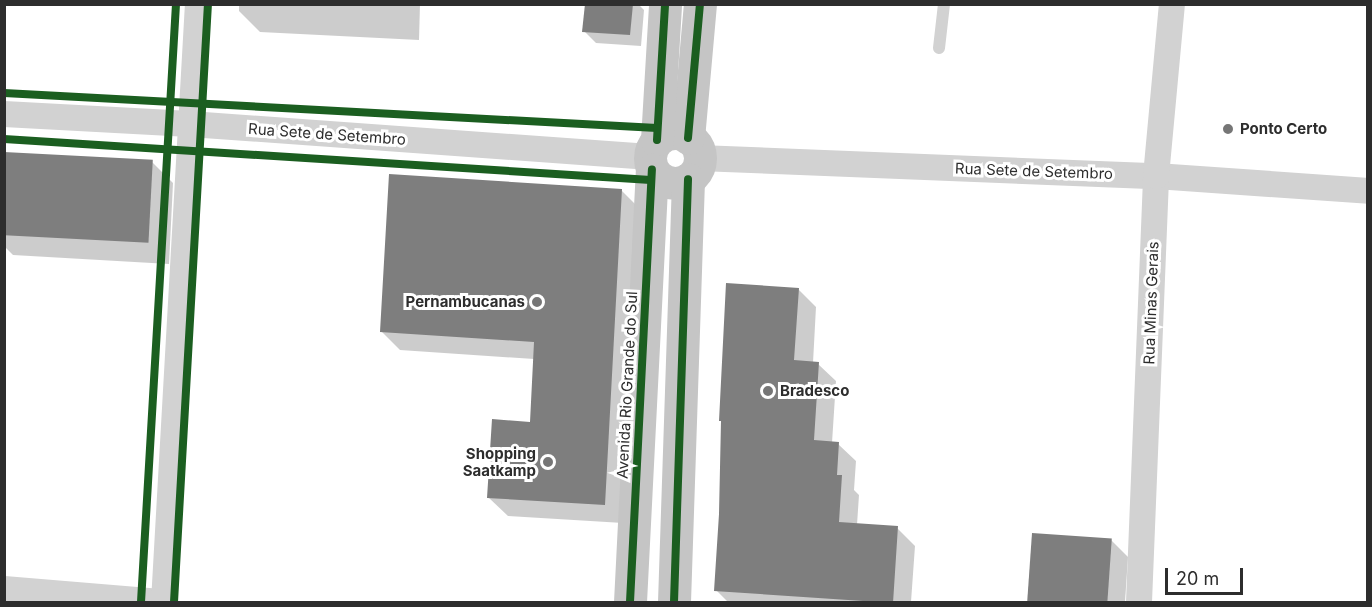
<!DOCTYPE html>
<html>
<head>
<meta charset="utf-8">
<style>
  body { margin:0 }
  #map { position:relative; width:1372px; height:607px; overflow:hidden; background:#fff; font-family:Inter,sans-serif }
  div>[style] { position:absolute }
  .shadow>* { inset:0; background:#0003 }
  .building>* { inset:0; background:#7e7e7e; transform-origin:0 0 }
  .lane>* { height:12px; margin:-6px; padding:0 6px; transform-origin:6px; border-radius:6px; background:#d2d2d2 }
  .street>* { height:26px; margin:-13px; padding:0 13px; transform-origin:13px; border-radius:13px; background:#d2d2d2 }
  .primary>* { height:33px; margin:-16.5px; padding:0 16.5px; transform-origin:16.5px; border-radius:16.5px; background:#c5c5c5 }
  .primary>.ring { margin:-16.5px; padding:0; box-sizing:content-box; background:none; border:33px solid #c5c5c5; border-radius:50% }
  .cycleway>* { height:8px; margin:-4px; padding:0 4px; transform-origin:4px; border-radius:4px; background:#1b5e20 }
  .dots>* { width:16px; height:16px; translate:-50% -50%; box-sizing:border-box; border:3px solid #fff; border-radius:50% }
  span { translate:-50% -50%; white-space:nowrap; text-align:center; line-height:1.15; -webkit-text-stroke:6px #fff; paint-order:stroke }
  .poi-label { font-size:15px; color:#2d2d2d; font-weight:700 }
  .left { translate:0 -50%; text-align:left }
  .right { translate:-100% -50%; text-align:right }
  .street-label { font-size:15px; color:#2d2d2d }
  .frame { position:absolute; inset:0; border:6px solid #2d2d2d; pointer-events:none }
  .scale { position:absolute; left:1165px; top:568px; width:78px; height:27px; box-sizing:border-box; border:3px solid #2d2d2d; border-top:0; padding-left:8px; font-size:18px; line-height:21px; white-space:nowrap; color:#2d2d2d; -webkit-text-stroke:4px #fff; paint-order:stroke }
</style>
</head>
<body>
<div id="map">
  <div class="shadow">
    <div style="clip-path:polygon(239px 4px,420px 4px,419px 40px,260px 32px,239px 11px)"></div>
    <div style="clip-path:polygon(586px 4px,638px 4px,644px 10px,641px 46px,596px 43px,584px 31px)"></div>
    <div style="clip-path:polygon(4px 154px,152px 162px,173px 183px,169px 264px,13px 255px,4px 246px)"></div>
    <div style="clip-path:polygon(621px 190px,640px 209px,623px 523px,508px 516px,489px 498px,531px 424px,534px 359px,400px 350px,381px 331px)"></div>
    <div style="clip-path:polygon(798px 289px,816px 307px,813px 363px,818px 364px,836px 381px,832px 443px,838px 444px,856px 461px,854px 490px,859px 495px,857px 525px,897px 528px,915px 546px,911px 602px,728px 602px,716px 590px)"></div>
    <div style="clip-path:polygon(1111px 540px,1128px 557px,1125px 602px,1028px 602px)"></div>
  </div>
  <div class="building">
    <div style="clip-path:polygon(585px 4px,633px 4px,630px 35px,582px 32px)"></div>
    <div style="left:4px;top:152px;width:149px;height:83px;rotate:3deg"></div>
    <div style="clip-path:polygon(389px 174px,622px 189px,605px 505px,487px 498px,492px 419px,530px 422px,534px 342px,380px 332px)"></div>
    <div style="clip-path:polygon(726px 283px,799px 288px,794px 360px,819px 362px,814px 440px,839px 442px,837px 475px,842px 475px,839px 522px,898px 526px,893px 603px,714px 591px,719px 514px,721px 421px,719px 421px)"></div>
    <div style="left:1032px;top:533px;width:80px;height:70px;rotate:4deg"></div>
  </div>
  <div class="lane">
    <div style="left:939px;top:48px;width:44px;rotate:-83.5deg"></div>
  </div>
  <div class="street">
    <div style="left:4px;top:114px;width:186px;rotate:3.1deg"></div>
    <div style="left:190px;top:124px;width:461px;rotate:4.1deg"></div>
    <div style="left:699px;top:158px;width:457px;rotate:2.3deg"></div>
    <div style="left:1156px;top:176px;width:213px;rotate:4deg"></div>
    <div style="left:4px;top:589px;width:160px;rotate:4.7deg"></div>
    <div style="left:164px;top:602px;width:599px;rotate:-86.75deg"></div>
    <div style="left:1139px;top:602px;width:426px;rotate:-87.7deg"></div>
    <div style="left:1156px;top:176px;width:173px;rotate:-84.7deg"></div>
  </div>
  <div class="primary">
    <div class="ring" style="left:650px;top:133px;width:17px;height:17px"></div>
    <div style="left:688px;top:138px;width:135px;rotate:-84.9deg"></div>
    <div style="left:657px;top:140px;width:136px;rotate:-86.6deg"></div>
    <div style="left:630px;top:602px;width:433px;rotate:-87.1deg"></div>
    <div style="left:674px;top:602px;width:423px;rotate:-88.1deg"></div>
  </div>
  <div class="cycleway">
    <div style="left:4px;top:93px;width:654px;rotate:3.07deg"></div>
    <div style="left:688px;top:138px;width:135px;rotate:-84.9deg"></div>
    <div style="left:4px;top:139px;width:648px;rotate:3.63deg"></div>
    <div style="left:657px;top:140px;width:136px;rotate:-86.6deg"></div>
    <div style="left:141px;top:602px;width:599px;rotate:-86.65deg"></div>
    <div style="left:174px;top:602px;width:599px;rotate:-86.75deg"></div>
    <div style="left:630px;top:602px;width:433px;rotate:-87.1deg"></div>
    <div style="left:674px;top:602px;width:423px;rotate:-88.1deg"></div>
  </div>
  <div class="dots">
    <div style="left:1228px;top:129px;background:#767676"></div>
    <div style="left:537px;top:302px;background:#767676"></div>
    <div style="left:768px;top:391px;background:#767676"></div>
    <div style="left:548px;top:462px;background:#767676"></div>
  </div>
  <div class="poi-label">
    <span class="left" style="left:1240px;top:129px">Ponto Certo</span>
    <span class="right" style="left:525px;top:302px">Pernambucanas</span>
    <span class="left" style="left:780px;top:391px">Bradesco</span>
    <span class="right" style="left:536px;top:462px">Shopping<br>Saatkamp</span>
  </div>
  <div class="street-label">
    <span style="left:327px;top:134px;rotate:4deg">Rua Sete de Setembro</span>
    <span style="left:1034px;top:171px;rotate:2deg">Rua Sete de Setembro</span>
    <span style="left:1151px;top:303px;rotate:-88deg">Rua Minas Gerais</span>
    <span style="left:627px;top:385px;rotate:-87deg">Avenida Rio Grande do Sul</span>
  </div>
  <div class="frame"></div>
  <div class="scale">20 m</div>
</div>
</body>
</html>
